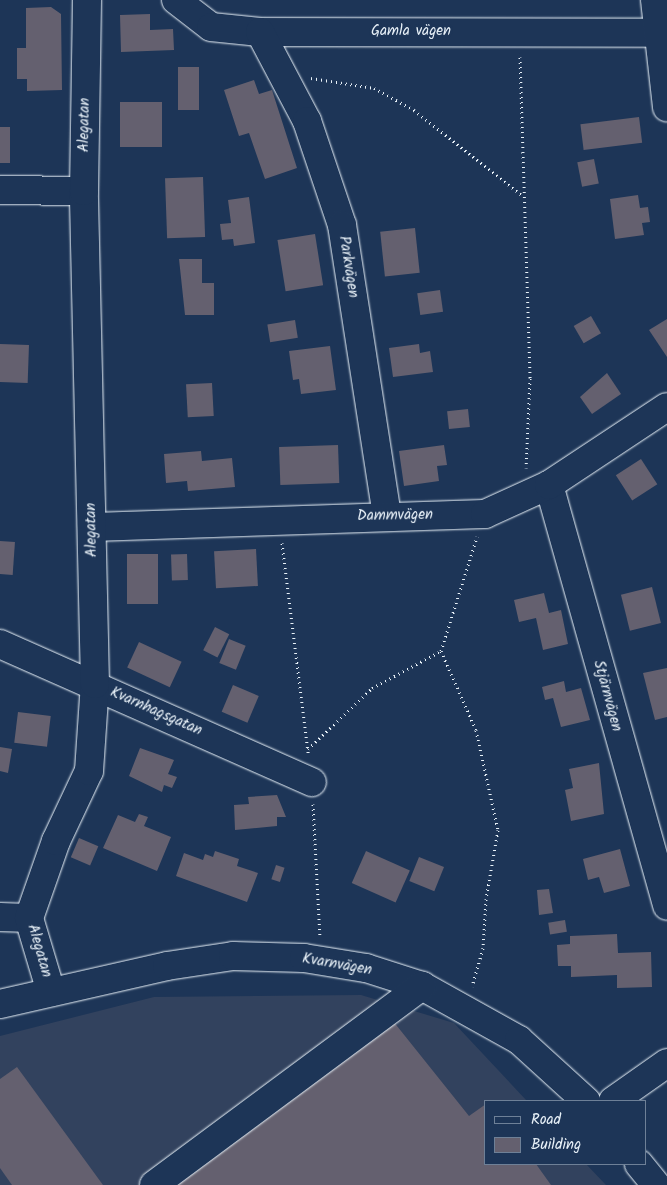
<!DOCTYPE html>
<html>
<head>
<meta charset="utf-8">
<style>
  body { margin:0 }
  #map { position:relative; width:667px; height:1185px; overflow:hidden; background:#1d3557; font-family:Kalam,sans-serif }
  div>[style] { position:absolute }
  .built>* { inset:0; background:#32425e }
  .building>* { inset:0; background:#64606f; transform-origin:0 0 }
  .path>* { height:3px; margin-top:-1.5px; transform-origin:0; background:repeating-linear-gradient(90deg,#e8f1f8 0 1px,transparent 0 5px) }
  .roads { filter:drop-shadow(0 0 1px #e8f1f8) drop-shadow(0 0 1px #e8f1f8) }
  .minor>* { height:28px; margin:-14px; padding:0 14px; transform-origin:14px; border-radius:14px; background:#1d3557 }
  span { translate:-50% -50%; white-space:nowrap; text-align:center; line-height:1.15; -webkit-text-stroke:5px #1d3557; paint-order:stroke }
  .street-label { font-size:15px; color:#e8f1f8 }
  .legend { position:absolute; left:484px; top:1100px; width:162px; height:65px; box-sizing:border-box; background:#1d3557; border:1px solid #6e8097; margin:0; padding:6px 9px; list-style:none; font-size:15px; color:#e8f1f8 }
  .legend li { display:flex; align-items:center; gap:10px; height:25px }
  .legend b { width:25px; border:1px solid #6e8097 }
</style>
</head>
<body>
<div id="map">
  <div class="built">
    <div style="clip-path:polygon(361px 995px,454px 1023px,527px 1101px,486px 1101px,486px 1164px,586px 1164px,606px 1185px,0 1185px,0 1036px,154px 997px)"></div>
  </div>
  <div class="building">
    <div style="clip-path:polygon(51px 7px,61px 14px,62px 90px,27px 91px,27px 79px,17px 79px,17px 48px,26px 48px,26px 8px)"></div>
    <div style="clip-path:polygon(150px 14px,150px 30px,173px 29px,174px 50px,121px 52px,120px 15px)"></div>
    <div style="left:178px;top:67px;width:21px;height:43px"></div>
    <div style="clip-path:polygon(254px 80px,259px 94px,272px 90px,297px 168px,265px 179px,249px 133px,239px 136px,224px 90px)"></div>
    <div style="left:120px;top:102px;width:42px;height:45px"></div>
    <div style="left:639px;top:117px;width:26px;height:59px;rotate:83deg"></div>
    <div style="left:0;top:127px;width:10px;height:36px"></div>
    <div style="left:594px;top:159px;width:25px;height:17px;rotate:79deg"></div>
    <div style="left:203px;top:177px;width:60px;height:38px;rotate:88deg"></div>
    <div style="clip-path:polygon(638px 195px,640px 208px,648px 207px,650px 222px,642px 223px,644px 235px,615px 239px,610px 199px)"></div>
    <div style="clip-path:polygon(249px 197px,255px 243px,234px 246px,233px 239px,222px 240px,220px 224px,231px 223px,228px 200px)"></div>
    <div style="left:415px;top:228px;width:45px;height:35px;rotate:84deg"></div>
    <div style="left:315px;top:234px;width:52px;height:38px;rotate:81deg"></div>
    <div style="clip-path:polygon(179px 259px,202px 259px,202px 283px,214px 283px,214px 315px,185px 315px)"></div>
    <div style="left:440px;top:290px;width:22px;height:23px;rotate:82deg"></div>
    <div style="left:591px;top:316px;width:20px;height:20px;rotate:60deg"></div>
    <div style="clip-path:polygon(667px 319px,667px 357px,649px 330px)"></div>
    <div style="left:295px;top:320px;width:18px;height:28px;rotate:81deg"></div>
    <div style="left:0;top:344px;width:29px;height:38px;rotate:2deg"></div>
    <div style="clip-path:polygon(419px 344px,420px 353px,430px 351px,433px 372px,393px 377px,389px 348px)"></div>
    <div style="clip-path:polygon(330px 346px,336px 390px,301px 394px,299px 379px,293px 380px,289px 351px)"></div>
    <div style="clip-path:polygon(607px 373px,621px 394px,592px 414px,580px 397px)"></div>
    <div style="left:212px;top:383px;width:33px;height:26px;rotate:87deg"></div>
    <div style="left:468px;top:409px;width:18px;height:21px;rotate:84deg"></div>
    <div style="left:338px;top:445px;width:38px;height:59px;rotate:88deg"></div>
    <div style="clip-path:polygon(444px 445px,447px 465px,437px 466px,439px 481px,404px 486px,399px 451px)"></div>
    <div style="clip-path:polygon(201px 451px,202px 461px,232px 458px,235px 487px,188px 491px,187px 481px,166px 483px,164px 454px)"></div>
    <div style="left:641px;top:459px;width:30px;height:30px;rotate:57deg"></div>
    <div style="left:0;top:541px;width:15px;height:33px;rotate:4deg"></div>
    <div style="left:256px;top:549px;width:37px;height:42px;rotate:87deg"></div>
    <div style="left:127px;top:554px;width:31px;height:50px"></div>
    <div style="left:187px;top:554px;width:26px;height:16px;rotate:88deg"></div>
    <div style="left:652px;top:587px;width:37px;height:32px;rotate:76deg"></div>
    <div style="clip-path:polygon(544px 593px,549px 613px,561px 610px,568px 644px,543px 650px,536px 618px,519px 622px,514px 600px)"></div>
    <div style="left:215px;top:627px;width:16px;height:26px;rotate:27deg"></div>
    <div style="left:229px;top:639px;width:18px;height:26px;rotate:22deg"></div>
    <div style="left:139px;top:642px;width:47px;height:28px;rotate:25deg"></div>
    <div style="clip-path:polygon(667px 668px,667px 717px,655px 720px,643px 673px)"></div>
    <div style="clip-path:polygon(564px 681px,566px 692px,581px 688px,590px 720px,561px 727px,553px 698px,545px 700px,542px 687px)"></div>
    <div style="left:233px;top:685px;width:28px;height:29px;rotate:23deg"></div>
    <div style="left:18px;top:712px;width:33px;height:31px;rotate:7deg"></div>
    <div style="clip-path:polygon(0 747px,12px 749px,8px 773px,0 771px)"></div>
    <div style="clip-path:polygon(140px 748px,174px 760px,168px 774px,177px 777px,172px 788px,164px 785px,162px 792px,129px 776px)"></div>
    <div style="clip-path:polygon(599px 763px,604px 814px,571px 821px,565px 790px,573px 788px,569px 769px)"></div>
    <div style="clip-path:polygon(277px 795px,286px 817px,277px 817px,277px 826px,235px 830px,234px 805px,249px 804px,248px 797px)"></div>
    <div style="clip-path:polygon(139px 814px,148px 817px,144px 826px,171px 837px,157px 871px,103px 848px,118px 815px,135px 822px)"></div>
    <div style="left:79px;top:838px;width:21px;height:21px;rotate:23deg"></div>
    <div style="clip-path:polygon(620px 849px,630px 886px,604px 893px,599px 877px,588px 880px,583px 859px)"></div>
    <div style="clip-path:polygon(215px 851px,239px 859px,237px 866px,258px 873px,247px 902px,176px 876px,184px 853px,203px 860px,205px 854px,213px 857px)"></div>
    <div style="left:366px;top:851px;width:48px;height:35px;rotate:24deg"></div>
    <div style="left:419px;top:857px;width:27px;height:26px;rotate:22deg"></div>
    <div style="left:276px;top:865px;width:9px;height:15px;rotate:18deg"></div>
    <div style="clip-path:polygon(549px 889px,553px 913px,539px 915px,537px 890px)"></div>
    <div style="left:565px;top:920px;width:12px;height:17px;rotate:81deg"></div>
    <div style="clip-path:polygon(617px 934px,618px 953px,651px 952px,652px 987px,617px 988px,617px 975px,571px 977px,571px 966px,558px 966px,557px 945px,570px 944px,570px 936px)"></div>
    <div style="clip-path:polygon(393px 1021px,469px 1116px,486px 1104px,486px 1164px,536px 1164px,551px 1185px,170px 1185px)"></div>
    <div style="clip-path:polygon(17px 1067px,103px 1185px,12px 1185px,0 1168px,0 1079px)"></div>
  </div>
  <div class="path">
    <div style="left:520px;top:57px;width:321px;rotate:88.2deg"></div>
    <div style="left:530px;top:378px;width:90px;rotate:92.5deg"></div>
    <div style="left:311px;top:78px;width:64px;rotate:9deg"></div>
    <div style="left:374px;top:88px;width:46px;rotate:28.8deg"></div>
    <div style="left:414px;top:110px;width:139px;rotate:38.3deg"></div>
    <div style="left:282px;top:543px;width:212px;rotate:82.9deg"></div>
    <div style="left:441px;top:651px;width:86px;rotate:66.1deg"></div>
    <div style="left:476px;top:730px;width:102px;rotate:77.6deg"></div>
    <div style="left:498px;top:830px;width:70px;rotate:99.9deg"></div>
    <div style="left:486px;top:899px;width:49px;rotate:93.5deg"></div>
    <div style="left:483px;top:948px;width:40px;rotate:106deg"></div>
    <div style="left:308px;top:749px;width:88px;rotate:-43.6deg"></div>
    <div style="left:372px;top:688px;width:78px;rotate:-28.2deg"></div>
    <div style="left:441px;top:651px;width:120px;rotate:-72.5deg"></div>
    <div style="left:313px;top:804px;width:134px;rotate:87deg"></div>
  </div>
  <div class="roads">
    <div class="minor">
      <div style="left:176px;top:0;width:44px;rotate:37.6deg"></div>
      <div style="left:211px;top:27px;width:49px;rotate:5.8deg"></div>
      <div style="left:260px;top:32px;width:396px;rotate:0.1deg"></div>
      <div style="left:655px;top:0;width:108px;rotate:83.6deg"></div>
      <div style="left:260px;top:32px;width:101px;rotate:62.2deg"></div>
      <div style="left:307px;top:121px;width:110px;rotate:71.4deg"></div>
      <div style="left:342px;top:225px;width:294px;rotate:81.2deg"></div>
      <div style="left:0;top:190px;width:84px;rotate:0.7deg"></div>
      <div style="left:549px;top:485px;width:437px;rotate:74.3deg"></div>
      <div style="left:92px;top:527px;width:393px;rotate:-1.9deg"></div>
      <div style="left:485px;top:514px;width:70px;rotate:-24.4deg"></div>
      <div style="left:549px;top:485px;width:141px;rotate:-33.5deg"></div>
      <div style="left:0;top:644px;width:341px;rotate:23.9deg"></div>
      <div style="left:0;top:917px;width:29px;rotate:2deg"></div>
      <div style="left:51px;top:992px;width:77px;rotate:-106.6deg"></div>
      <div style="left:29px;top:918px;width:82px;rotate:-70.7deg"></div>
      <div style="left:56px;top:841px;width:77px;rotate:-64.8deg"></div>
      <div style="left:89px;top:771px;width:87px;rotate:-86.1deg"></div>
      <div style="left:95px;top:684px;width:493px;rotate:-91.3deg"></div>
      <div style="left:84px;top:191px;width:191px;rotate:-89.1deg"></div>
      <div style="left:0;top:1004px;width:171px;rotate:-12.8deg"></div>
      <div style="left:167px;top:966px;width:67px;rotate:-8.6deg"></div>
      <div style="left:233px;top:956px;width:71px;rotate:1.6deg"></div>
      <div style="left:304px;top:958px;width:63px;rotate:9.2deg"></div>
      <div style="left:366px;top:968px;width:59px;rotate:17.8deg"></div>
      <div style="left:422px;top:986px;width:111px;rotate:29.1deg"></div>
      <div style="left:519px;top:1040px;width:91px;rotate:42.3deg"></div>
      <div style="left:613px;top:1101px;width:66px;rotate:-35.1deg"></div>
      <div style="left:639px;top:1164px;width:27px;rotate:51deg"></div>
      <div style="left:154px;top:1185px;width:334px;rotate:-36.6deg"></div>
    </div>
  </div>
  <div class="street-label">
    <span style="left:411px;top:32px">Gamla vägen</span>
    <span style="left:85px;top:125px;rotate:-89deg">Alegatan</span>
    <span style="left:348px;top:267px;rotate:81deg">Parkvägen</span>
    <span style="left:395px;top:516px;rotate:-1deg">Dammvägen</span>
    <span style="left:92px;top:530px;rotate:-91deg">Alegatan</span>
    <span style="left:607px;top:696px;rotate:75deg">Stjärnvägen</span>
    <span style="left:156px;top:712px;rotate:24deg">Kvarnhagsgatan</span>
    <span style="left:39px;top:951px;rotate:74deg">Alegatan</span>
    <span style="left:337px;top:965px;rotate:10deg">Kvarnvägen</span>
  </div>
  <ul class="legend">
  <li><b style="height:6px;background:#1d3557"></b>Road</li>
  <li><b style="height:14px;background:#64606f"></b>Building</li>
  </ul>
</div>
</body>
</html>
